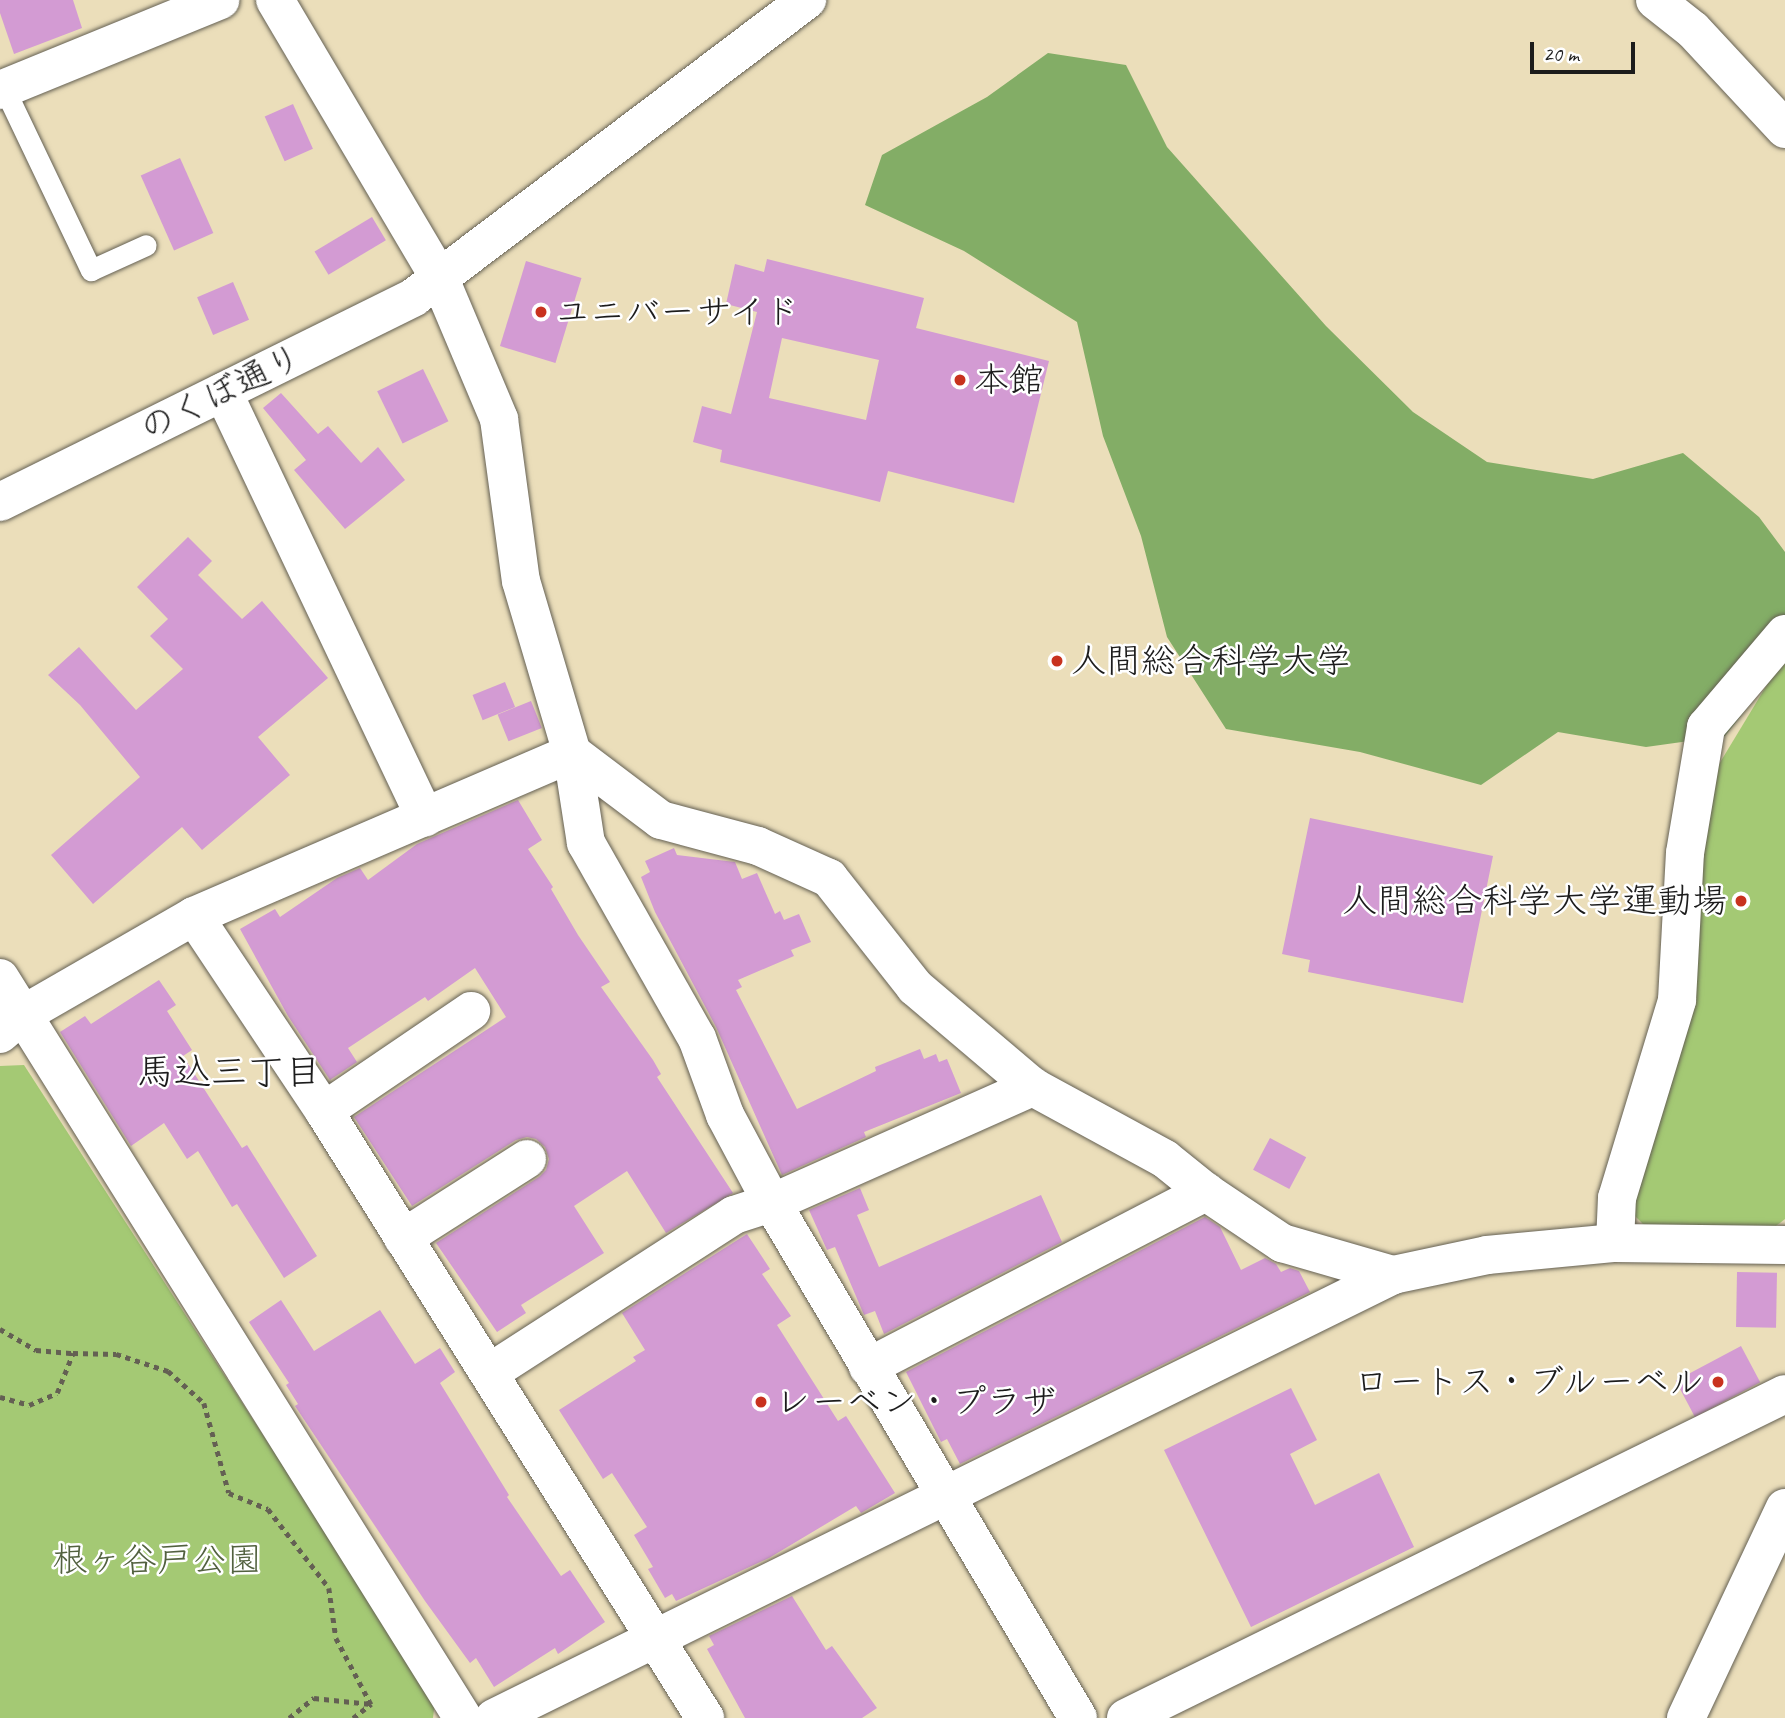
<!DOCTYPE html>
<html>
<head>
<meta charset="utf-8">
<style>
  body { margin:0 }
  #map { position:relative; width:1785px; height:1718px; overflow:hidden; background:#ebdeba; font-family:Caveat,"Klee One",sans-serif }
  div>[style] { position:absolute }
  .green>* { inset:0; background:#a4c974 }
  .forest>* { inset:0; background:#83ad66 }
  .building>* { inset:0; background:#d39bd3; transform-origin:0 0 }
  .path>* { height:4.5px; margin-top:-2.25px; transform-origin:0; background:repeating-linear-gradient(90deg,#646053 0 5px,transparent 0 10px) }
  .roads { filter:drop-shadow(0 0 2px #646053) drop-shadow(0 0 2px #646053) }
  .service>* { height:21px; margin:-10.5px; padding:0 10.5px; transform-origin:10.5px; border-radius:10.5px; background:#fff }
  .minor>* { height:38px; margin:-19px; padding:0 19px; transform-origin:19px; border-radius:19px; background:#fff }
  .tertiary>* { height:38px; margin:-19px; padding:0 19px; transform-origin:19px; border-radius:19px; background:#fff }
  .dots>* { width:19px; height:19px; translate:-50% -50%; box-sizing:border-box; border:4px solid #fff; border-radius:50% }
  span { translate:-50% -50%; white-space:nowrap; text-align:center; line-height:1.15; -webkit-text-stroke:5px #fff; paint-order:stroke }
  .poi-label { font-size:35px; color:#1c1c1c }
  .left { translate:0 -50%; text-align:left }
  .right { translate:-100% -50%; text-align:right }
  .street-label { font-size:35px; color:#1c1c1c }
  .park-label { font-size:35px; color:#52613f }
  .neighbourhood-label { font-size:37px; color:#1c1c1c }
  .scale { position:absolute; left:1530px; top:42px; width:105px; height:32px; box-sizing:border-box; border:4px solid #1c1c1c; border-top:0; padding-left:9px; font-size:21px; line-height:24px; white-space:nowrap; color:#1c1c1c; -webkit-text-stroke:5px #fff; paint-order:stroke }
</style>
</head>
<body>
<div id="map">
  <div class="green">
    <div style="clip-path:polygon(1785px 655px,1785px 1219px,1772px 1229px,1646px 1227px,1632px 1213px,1704px 789px)"></div>
    <div style="clip-path:polygon(24px 1065px,435px 1701px,433px 1718px,0 1718px,0 1066px)"></div>
  </div>
  <div class="forest">
    <div style="clip-path:polygon(1048px 53px,1126px 65px,1167px 147px,1326px 326px,1413px 412px,1487px 462px,1593px 479px,1683px 453px,1759px 517px,1785px 552px,1785px 660px,1725px 736px,1646px 747px,1558px 732px,1481px 785px,1360px 752px,1226px 729px,1167px 637px,1141px 536px,1103px 436px,1077px 322px,964px 251px,865px 205px,882px 155px,987px 97px)"></div>
  </div>
  <div class="building">
    <div style="clip-path:polygon(0 0,73px 0,82px 28px,14px 54px,0 13px)"></div>
    <div style="left:293px;top:104px;width:49px;height:31px;rotate:66deg"></div>
    <div style="left:180px;top:158px;width:82px;height:43px;rotate:66deg"></div>
    <div style="left:372px;top:217px;width:27px;height:67px;rotate:59deg"></div>
    <div style="clip-path:polygon(evenodd,767px 259px,924px 298px,916px 328px,1049px 361px,1014px 503px,888px 471px,880px 502px,720px 462px,722px 450px,693px 442px,702px 406px,731px 414px,757px 312px,726px 304px,735px 264px,764px 272px,767px 259px,782px 338px,879px 360px,866px 420px,769px 398px,782px 338px)"></div>
    <div style="left:526px;top:261px;width:58px;height:89px;rotate:17deg"></div>
    <div style="left:233px;top:282px;width:41px;height:39px;rotate:67deg"></div>
    <div style="left:423px;top:369px;width:58px;height:51px;rotate:64deg"></div>
    <div style="clip-path:polygon(281px 393px,318px 434px,328px 426px,361px 463px,378px 447px,405px 480px,345px 529px,294px 470px,306px 460px,263px 408px)"></div>
    <div style="clip-path:polygon(188px 537px,212px 561px,198px 575px,242px 619px,262px 601px,328px 678px,258px 737px,290px 775px,202px 850px,182px 827px,93px 904px,51px 855px,140px 777px,80px 705px,48px 675px,79px 647px,136px 710px,183px 669px,150px 636px,168px 619px,137px 587px)"></div>
    <div style="left:505px;top:682px;width:27px;height:35px;rotate:68deg"></div>
    <div style="left:531px;top:701px;width:29px;height:36px;rotate:68deg"></div>
    <div style="clip-path:polygon(518px 800px,542px 840px,528px 849px,553px 887px,551px 889px,578px 935px,610px 982px,601px 987px,653px 1060px,661px 1074px,657px 1077px,733px 1193px,666px 1233px,627px 1171px,574px 1206px,604px 1253px,521px 1305px,526px 1313px,497px 1332px,436px 1243px,539px 1177px,546px 1170px,549px 1159px,545px 1147px,536px 1139px,527px 1137px,516px 1140px,412px 1206px,354px 1117px,506px 1017px,475px 968px,428px 1001px,425px 997px,348px 1048px,357px 1062px,330px 1080px,288px 1016px,240px 929px,275px 909px,280px 917px,337px 878px,360px 868px,368px 880px,417px 844px)"></div>
    <div style="clip-path:polygon(1310px 818px,1493px 856px,1463px 1003px,1308px 972px,1310px 960px,1282px 954px)"></div>
    <div style="clip-path:polygon(674px 848px,677px 855px,735px 862px,742px 879px,757px 873px,775px 914px,780px 911px,784px 920px,799px 914px,811px 942px,791px 950px,794px 956px,738px 980px,742px 987px,736px 990px,797px 1109px,876px 1071px,875px 1067px,920px 1049px,924px 1059px,936px 1054px,939px 1062px,947px 1059px,961px 1093px,864px 1132px,866px 1137px,782px 1175px,716px 1027px,655px 912px,641px 877px,650px 872px,645px 861px)"></div>
    <div style="clip-path:polygon(159px 980px,176px 1005px,167px 1011px,192px 1050px,183px 1056px,242px 1148px,247px 1145px,317px 1256px,284px 1278px,237px 1204px,232px 1207px,198px 1151px,187px 1159px,164px 1123px,131px 1146px,60px 1032px,85px 1016px,91px 1024px)"></div>
    <div style="left:1270px;top:1138px;width:41px;height:36px;rotate:28deg"></div>
    <div style="clip-path:polygon(860px 1188px,869px 1210px,857px 1215px,879px 1267px,1041px 1195px,1062px 1242px,884px 1334px,875px 1311px,864px 1315px,835px 1247px,827px 1250px,809px 1210px)"></div>
    <div style="clip-path:polygon(1205px 1217px,1220px 1227px,1241px 1270px,1265px 1258px,1276px 1264px,1281px 1272px,1290px 1268px,1299px 1271px,1310px 1292px,960px 1464px,947px 1439px,941px 1442px,906px 1372px)"></div>
    <div style="clip-path:polygon(747px 1234px,770px 1269px,762px 1274px,791px 1316px,777px 1325px,838px 1421px,846px 1416px,895px 1493px,861px 1513px,856px 1506px,769px 1558px,676px 1601px,672px 1594px,665px 1598px,648px 1569px,653px 1567px,634px 1535px,647px 1527px,612px 1473px,603px 1479px,559px 1410px,636px 1361px,633px 1357px,645px 1350px,622px 1313px)"></div>
    <div style="left:1737px;top:1272px;width:40px;height:55px;rotate:1deg"></div>
    <div style="clip-path:polygon(281px 1300px,314px 1351px,380px 1310px,415px 1364px,440px 1348px,455px 1372px,440px 1383px,509px 1495px,507px 1497px,561px 1576px,570px 1570px,605px 1622px,558px 1654px,555px 1648px,494px 1687px,476px 1658px,470px 1663px,425px 1601px,295px 1406px,298px 1404px,286px 1385px,289px 1383px,249px 1322px)"></div>
    <div style="left:1741px;top:1346px;width:41px;height:74px;rotate:62deg"></div>
    <div style="clip-path:polygon(1291px 1388px,1317px 1440px,1290px 1454px,1315px 1505px,1379px 1473px,1414px 1547px,1251px 1627px,1164px 1450px)"></div>
    <div style="clip-path:polygon(792px 1596px,826px 1650px,832px 1646px,877px 1708px,862px 1718px,745px 1718px,707px 1649px,714px 1645px,709px 1636px)"></div>
  </div>
  <div class="path">
    <div style="left:0;top:1329px;width:42px;rotate:30.3deg"></div>
    <div style="left:36px;top:1350px;width:37px;rotate:5deg"></div>
    <div style="left:0;top:1397px;width:30px;rotate:15deg"></div>
    <div style="left:29px;top:1405px;width:30px;rotate:-23deg"></div>
    <div style="left:57px;top:1393px;width:43px;rotate:-68.2deg"></div>
    <div style="left:73px;top:1353px;width:43px;rotate:1.3deg"></div>
    <div style="left:116px;top:1354px;width:55px;rotate:18.1deg"></div>
    <div style="left:168px;top:1371px;width:48px;rotate:41.6deg"></div>
    <div style="left:204px;top:1403px;width:93px;rotate:74.5deg"></div>
    <div style="left:229px;top:1493px;width:42px;rotate:22.3deg"></div>
    <div style="left:268px;top:1509px;width:100px;rotate:52.3deg"></div>
    <div style="left:329px;top:1588px;width:50px;rotate:82deg"></div>
    <div style="left:336px;top:1638px;width:75px;rotate:62.1deg"></div>
    <div style="left:289px;top:1718px;width:32px;rotate:-39deg"></div>
    <div style="left:314px;top:1698px;width:57px;rotate:6deg"></div>
    <div style="left:353px;top:1718px;width:23px;rotate:-38deg"></div>
  </div>
  <div class="roads">
    <div class="service">
      <div style="left:4px;top:88px;width:202px;rotate:64.5deg"></div>
      <div style="left:91px;top:270px;width:60px;rotate:-24.4deg"></div>
    </div>
    <div class="minor">
      <div style="left:275px;top:0;width:324px;rotate:59.4deg"></div>
      <div style="left:1655px;top:0;width:48px;rotate:38.3deg"></div>
      <div style="left:1693px;top:30px;width:135px;rotate:47.1deg"></div>
      <div style="left:0;top:90px;width:238px;rotate:-22.2deg"></div>
      <div style="left:223px;top:392px;width:471px;rotate:64.6deg"></div>
      <div style="left:0;top:978px;width:873px;rotate:57.97deg"></div>
      <div style="left:0;top:1034px;width:29px;rotate:-41deg"></div>
      <div style="left:22px;top:1015px;width:198px;rotate:-29.9deg"></div>
      <div style="left:194px;top:916px;width:412px;rotate:-23.3deg"></div>
      <div style="left:572px;top:753px;width:111px;rotate:37deg"></div>
      <div style="left:661px;top:820px;width:100px;rotate:15deg"></div>
      <div style="left:758px;top:846px;width:78px;rotate:24.3deg"></div>
      <div style="left:829px;top:878px;width:139px;rotate:51.7deg"></div>
      <div style="left:915px;top:987px;width:155px;rotate:40.3deg"></div>
      <div style="left:1033px;top:1087px;width:150px;rotate:28.6deg"></div>
      <div style="left:1165px;top:1159px;width:53px;rotate:38.8deg"></div>
      <div style="left:1206px;top:1192px;width:92px;rotate:33.9deg"></div>
      <div style="left:1282px;top:1243px;width:116px;rotate:16.1deg"></div>
      <div style="left:324px;top:1111px;width:178px;rotate:-34.2deg"></div>
      <div style="left:403px;top:1238px;width:147px;rotate:-32.5deg"></div>
      <div style="left:1615px;top:1243px;width:45px;rotate:-87.5deg"></div>
      <div style="left:1617px;top:1198px;width:207px;rotate:-73.1deg"></div>
      <div style="left:1677px;top:1000px;width:147px;rotate:-86.9deg"></div>
      <div style="left:1685px;top:853px;width:128px;rotate:-80.5deg"></div>
      <div style="left:1706px;top:727px;width:122px;rotate:-49.7deg"></div>
      <div style="left:868px;top:1367px;width:381px;rotate:-27.4deg"></div>
      <div style="left:489px;top:1373px;width:292px;rotate:-32.8deg"></div>
      <div style="left:734px;top:1215px;width:40px;rotate:-18deg"></div>
      <div style="left:772px;top:1203px;width:286px;rotate:-24deg"></div>
      <div style="left:494px;top:1718px;width:1002px;rotate:-26.23deg"></div>
      <div style="left:1393px;top:1275px;width:96px;rotate:-12deg"></div>
      <div style="left:1487px;top:1255px;width:129px;rotate:-5.4deg"></div>
      <div style="left:1615px;top:1243px;width:170px;rotate:0.7deg"></div>
      <div style="left:1126px;top:1718px;width:734px;rotate:-26.18deg"></div>
      <div style="left:1686px;top:1718px;width:232px;rotate:-64.8deg"></div>
    </div>
    <div class="tertiary">
      <div style="left:440px;top:279px;width:152px;rotate:67.1deg"></div>
      <div style="left:499px;top:419px;width:163px;rotate:82.3deg"></div>
      <div style="left:521px;top:581px;width:179px;rotate:73.5deg"></div>
      <div style="left:572px;top:753px;width:91px;rotate:81.2deg"></div>
      <div style="left:586px;top:843px;width:224px;rotate:60.4deg"></div>
      <div style="left:697px;top:1038px;width:82px;rotate:70deg"></div>
      <div style="left:725px;top:1115px;width:100px;rotate:61.9deg"></div>
      <div style="left:772px;top:1203px;width:599px;rotate:59.28deg"></div>
      <div style="left:0;top:502px;width:462px;rotate:-26.3deg"></div>
      <div style="left:414px;top:297px;width:493px;rotate:-37.1deg"></div>
      <div style="left:194px;top:916px;width:234px;rotate:56.3deg"></div>
      <div style="left:324px;top:1111px;width:717px;rotate:57.88deg"></div>
    </div>
  </div>
  <div class="dots">
    <div style="left:541px;top:312px;background:#c8321e"></div>
    <div style="left:960px;top:380px;background:#c8321e"></div>
    <div style="left:1057px;top:661px;background:#c8321e"></div>
    <div style="left:1741px;top:901px;background:#c8321e"></div>
    <div style="left:1718px;top:1382px;background:#c8321e"></div>
    <div style="left:761px;top:1402px;background:#c8321e"></div>
  </div>
  <div class="poi-label">
    <span class="left" style="left:555px;top:312px">ユニバーサイド</span>
    <span class="left" style="left:974px;top:380px">本館</span>
    <span class="left" style="left:1071px;top:661px">人間総合科学大学</span>
    <span class="right" style="left:1727px;top:901px">人間総合科学大学運動場</span>
    <span class="right" style="left:1704px;top:1382px">ロートス・ブルーベル</span>
    <span class="left" style="left:775px;top:1402px">レーベン・プラザ</span>
  </div>
  <div class="street-label">
    <span style="left:221px;top:393px;rotate:-26deg">のくぼ通り</span>
  </div>
  <div class="park-label">
    <span style="left:157px;top:1560px">根ヶ谷戸公園</span>
  </div>
  <div class="neighbourhood-label">
    <span style="left:229px;top:1072px">馬込三丁目</span>
  </div>
  <div class="scale">20 m</div>
</div>
</body>
</html>
